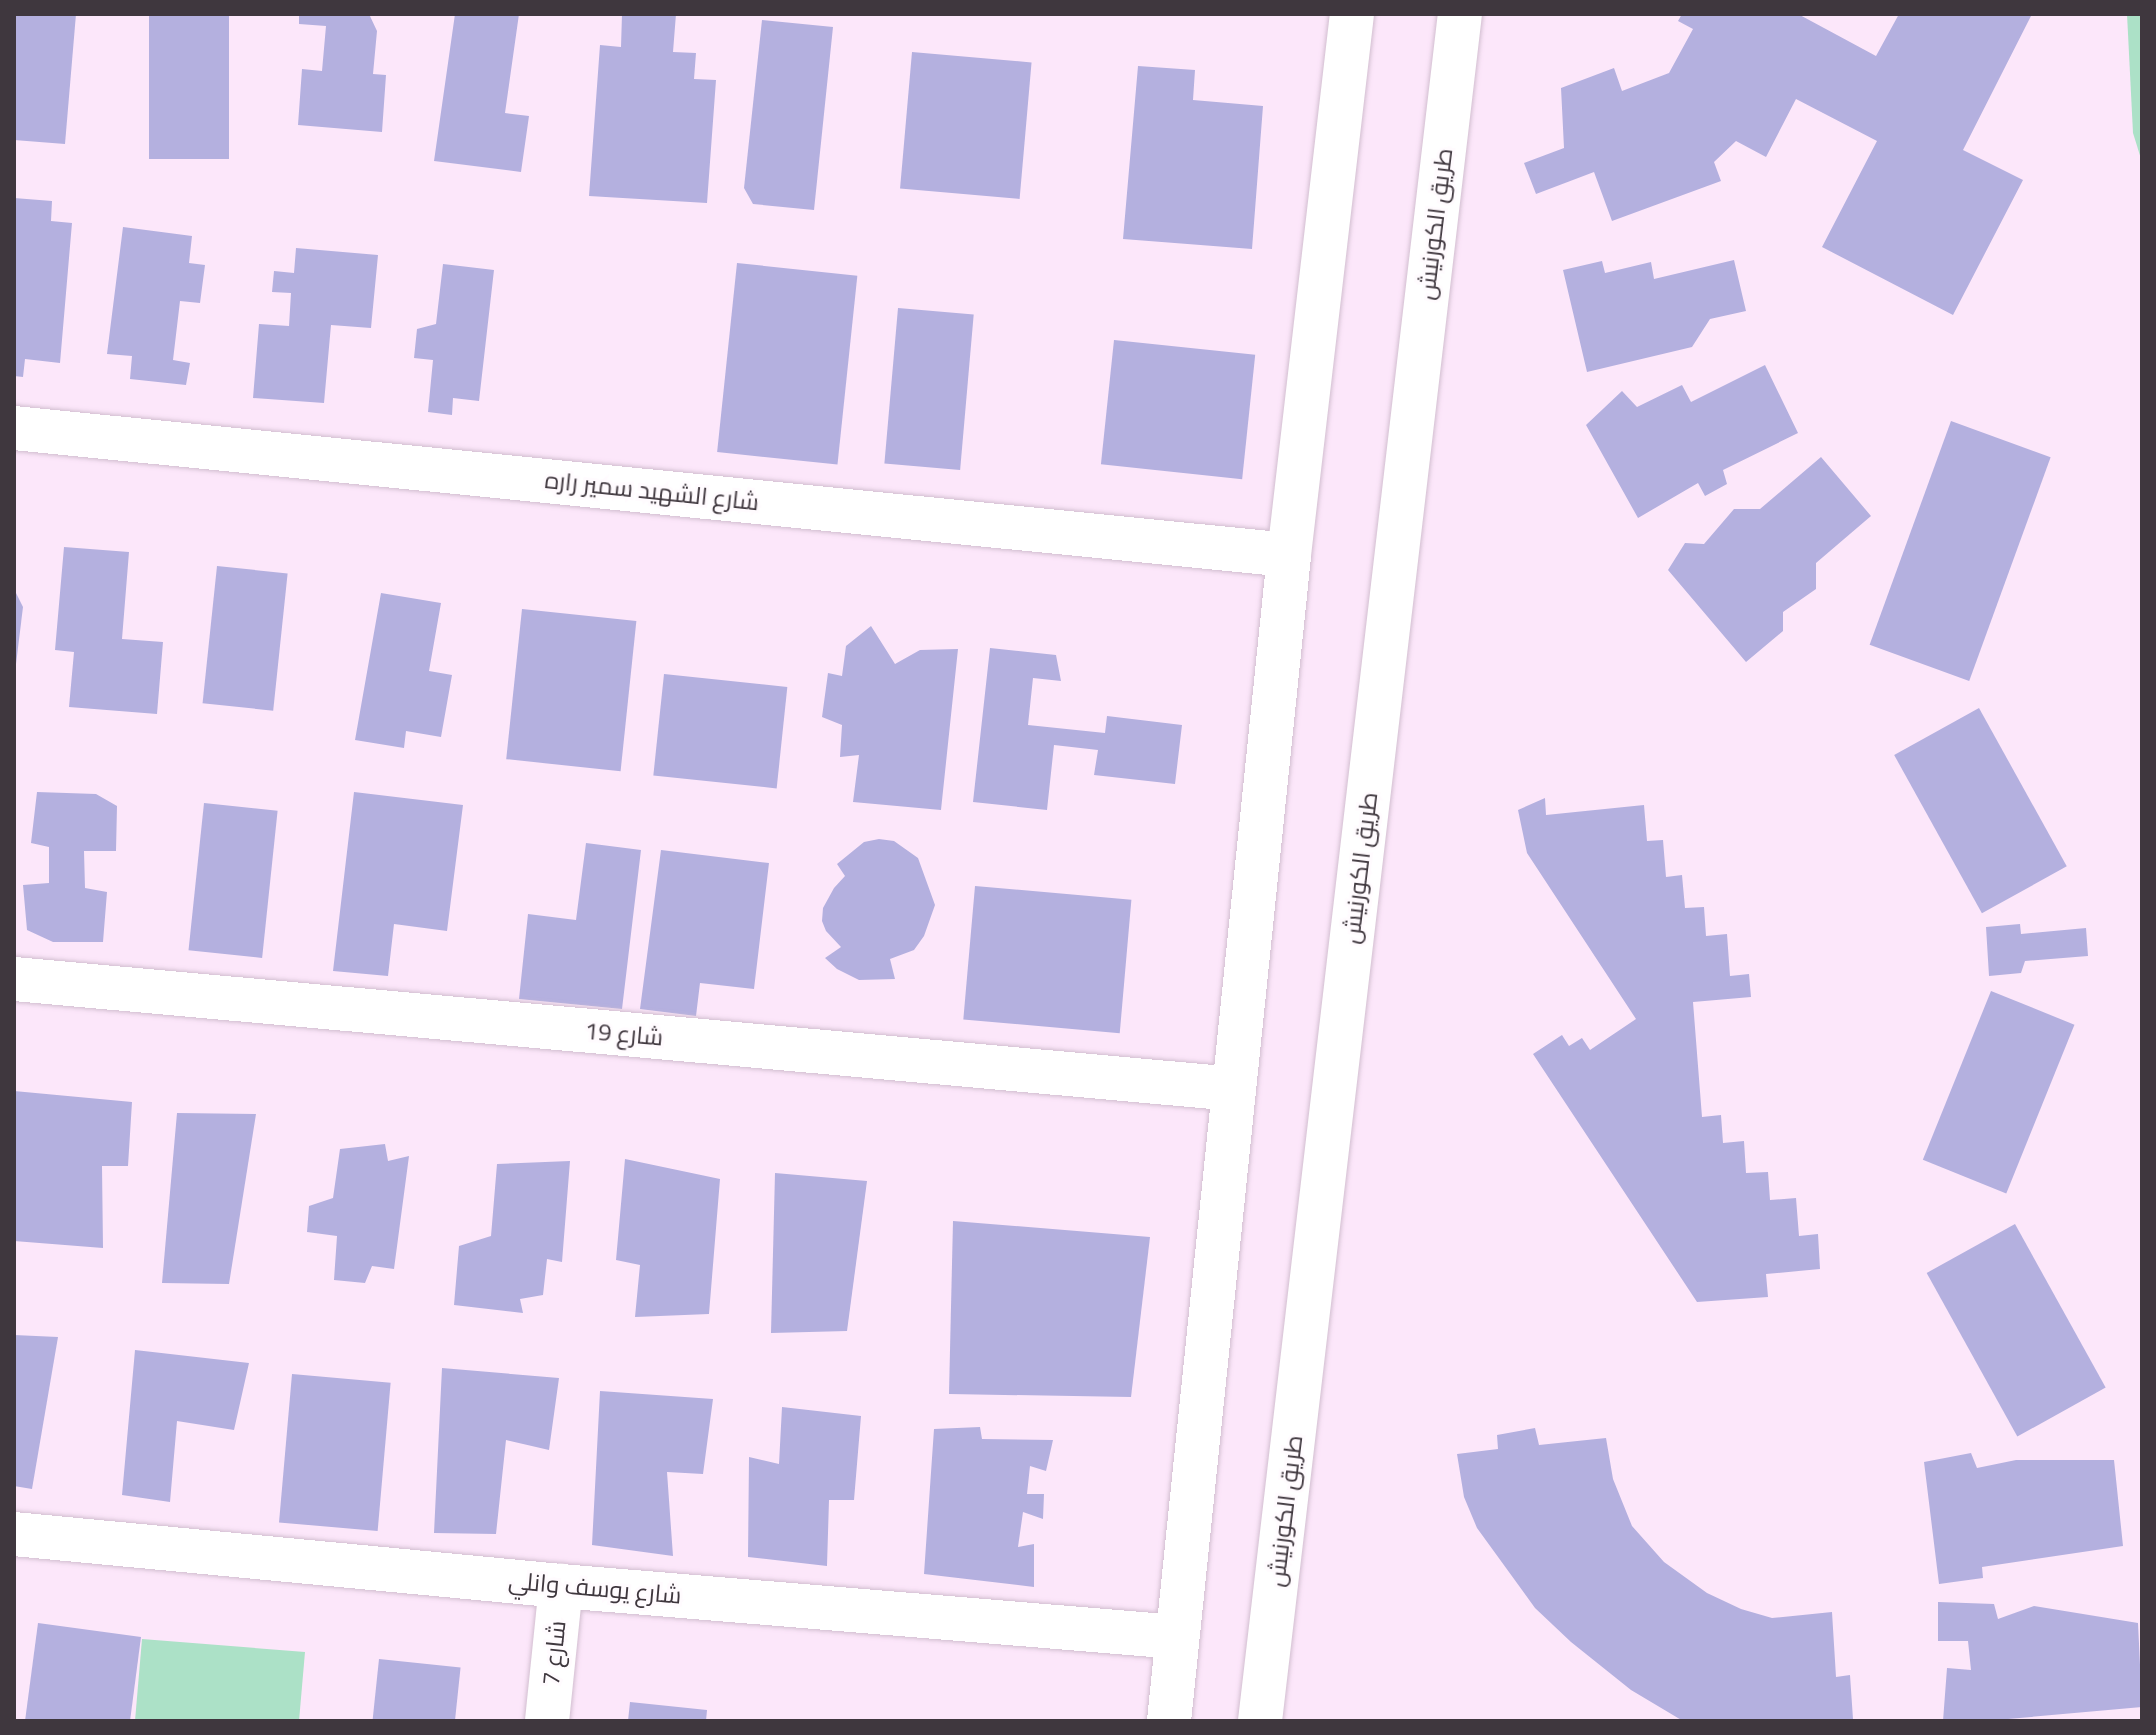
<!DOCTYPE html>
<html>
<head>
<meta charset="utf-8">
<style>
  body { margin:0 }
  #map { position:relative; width:2156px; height:1735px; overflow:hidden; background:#fce7fa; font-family:"Titillium Web",Cairo,sans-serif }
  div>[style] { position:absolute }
  .green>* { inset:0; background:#ace1c7 }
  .building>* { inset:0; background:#b4b0df; transform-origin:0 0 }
  .roads { filter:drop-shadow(0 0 2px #d2bed0) drop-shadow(0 0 2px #d2bed0) }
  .minor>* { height:44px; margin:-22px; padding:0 22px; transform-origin:22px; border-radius:22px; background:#fff }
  span { translate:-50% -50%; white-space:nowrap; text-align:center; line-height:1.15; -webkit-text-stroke:6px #fffbfe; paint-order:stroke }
  .street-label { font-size:24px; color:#3f373e }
  .frame { position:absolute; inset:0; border:16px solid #3f373e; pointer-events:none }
</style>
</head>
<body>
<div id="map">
  <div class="green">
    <div style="clip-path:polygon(2127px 14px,2142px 14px,2142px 162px,2133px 133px)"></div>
    <div style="clip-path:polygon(142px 1639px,305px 1652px,299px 1721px,135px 1721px)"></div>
  </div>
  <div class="building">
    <div style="clip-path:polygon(14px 14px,76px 14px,65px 144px,14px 140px)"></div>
    <div style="left:149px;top:14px;width:80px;height:145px"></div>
    <div style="clip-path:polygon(299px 14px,369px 14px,377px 31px,373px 74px,386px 75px,382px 132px,298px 125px,302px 69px,322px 71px,326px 26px,299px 24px)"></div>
    <div style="clip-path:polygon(455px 14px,519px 14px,505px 113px,529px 116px,521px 172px,434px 161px)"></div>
    <div style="clip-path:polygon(622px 14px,676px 14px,673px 52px,696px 53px,694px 79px,716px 80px,707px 203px,589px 196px,600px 45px,621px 47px)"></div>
    <div style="clip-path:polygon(1682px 14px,1798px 14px,1876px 56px,1899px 14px,2032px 14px,1963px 150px,2023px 180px,1953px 315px,1822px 247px,1877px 141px,1796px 99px,1766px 157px,1736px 141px,1714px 162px,1721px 181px,1612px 221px,1594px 172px,1536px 194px,1524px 163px,1564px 148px,1561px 88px,1614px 68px,1622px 91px,1669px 73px,1693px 29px,1678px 21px)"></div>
    <div style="clip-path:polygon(762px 20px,833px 27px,814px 210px,753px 204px,744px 188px)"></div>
    <div style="left:912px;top:52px;width:120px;height:137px;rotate:5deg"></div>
    <div style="clip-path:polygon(1138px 66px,1195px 70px,1193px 100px,1263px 106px,1252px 249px,1123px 239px)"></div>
    <div style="clip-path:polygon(14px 198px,52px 201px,51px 221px,72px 223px,60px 363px,25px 359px,23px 377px,14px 376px)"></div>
    <div style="clip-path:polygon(123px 227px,192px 236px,189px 263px,205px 265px,200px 303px,180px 301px,173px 360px,190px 363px,186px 385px,130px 379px,132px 356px,107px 354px)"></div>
    <div style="clip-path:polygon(296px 248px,378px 255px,371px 328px,331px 325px,324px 403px,253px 398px,259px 324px,289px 326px,291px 293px,272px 292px,274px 271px,294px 273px)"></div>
    <div style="clip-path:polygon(1734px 260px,1746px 311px,1710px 319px,1692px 347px,1587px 372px,1563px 270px,1602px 261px,1605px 273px,1651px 262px,1654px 279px)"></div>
    <div style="left:737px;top:263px;width:121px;height:190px;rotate:6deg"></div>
    <div style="clip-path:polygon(443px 264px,494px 270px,479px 401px,453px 398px,452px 415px,428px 412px,433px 360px,414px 358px,417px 329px,436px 324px)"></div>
    <div style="left:898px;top:308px;width:76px;height:156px;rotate:5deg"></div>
    <div style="left:1114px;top:340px;width:142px;height:125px;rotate:6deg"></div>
    <div style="clip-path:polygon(1765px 365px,1798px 433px,1723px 470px,1727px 484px,1705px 496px,1698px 483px,1638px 518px,1586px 425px,1622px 391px,1637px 407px,1682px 385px,1691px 402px)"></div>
    <div style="left:1951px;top:421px;width:106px;height:238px;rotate:20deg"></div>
    <div style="clip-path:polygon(1821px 457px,1871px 516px,1816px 563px,1816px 589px,1783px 612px,1783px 631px,1746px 662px,1668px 570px,1685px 543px,1704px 544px,1734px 509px,1760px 509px)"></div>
    <div style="clip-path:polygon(64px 547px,129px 552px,122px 639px,163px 642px,157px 714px,69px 707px,74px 652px,55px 650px)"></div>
    <div style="left:217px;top:566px;width:71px;height:138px;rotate:6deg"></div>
    <div style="clip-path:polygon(14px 589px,23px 607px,16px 664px,14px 663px)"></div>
    <div style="clip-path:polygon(381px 593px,441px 603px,429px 671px,452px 675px,441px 737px,406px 731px,404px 748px,355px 740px)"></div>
    <div style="left:522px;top:609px;width:115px;height:151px;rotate:6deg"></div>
    <div style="clip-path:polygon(871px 626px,895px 664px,920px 650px,958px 649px,941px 810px,853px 802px,859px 755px,840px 757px,842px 725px,822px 717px,828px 673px,842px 676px,846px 646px)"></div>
    <div style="clip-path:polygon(990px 648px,1056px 655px,1061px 681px,1033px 678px,1028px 725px,1105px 733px,1107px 716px,1182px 725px,1175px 784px,1094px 775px,1098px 750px,1054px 745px,1047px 810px,973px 802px)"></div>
    <div style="left:664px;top:674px;width:124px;height:102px;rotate:6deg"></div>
    <div style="left:1979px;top:708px;width:181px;height:97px;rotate:61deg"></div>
    <div style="clip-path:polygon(37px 792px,96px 794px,117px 806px,116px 851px,84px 851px,85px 888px,107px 892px,103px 942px,53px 942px,27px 930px,23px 885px,49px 883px,49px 847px,31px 843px)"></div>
    <div style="clip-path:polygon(354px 792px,463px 805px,447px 931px,394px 924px,388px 976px,333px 971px)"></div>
    <div style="clip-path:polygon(1545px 798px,1546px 815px,1644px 805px,1647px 841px,1663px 840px,1666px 877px,1682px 875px,1685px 908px,1704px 907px,1706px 936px,1727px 934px,1730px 976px,1749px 974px,1751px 997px,1693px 1002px,1702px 1117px,1721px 1115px,1723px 1143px,1744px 1141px,1746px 1173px,1768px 1172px,1770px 1200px,1796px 1198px,1799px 1236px,1818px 1234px,1820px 1269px,1766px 1274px,1768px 1297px,1697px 1302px,1533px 1054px,1562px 1035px,1569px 1046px,1582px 1038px,1590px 1050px,1636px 1019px,1527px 853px,1518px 810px)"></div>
    <div style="left:204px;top:803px;width:74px;height:148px;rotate:6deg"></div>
    <div style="clip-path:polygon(879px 839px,894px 841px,918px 858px,935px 905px,924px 936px,914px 950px,890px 959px,895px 979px,859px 980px,837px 969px,825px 958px,841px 947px,826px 931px,822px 921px,823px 908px,834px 888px,845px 876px,837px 864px,864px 842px)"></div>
    <div style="clip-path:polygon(586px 843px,641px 850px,622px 1009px,519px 999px,528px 914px,576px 920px)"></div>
    <div style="clip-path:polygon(661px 850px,769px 863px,754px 989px,700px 983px,696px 1016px,640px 1009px)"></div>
    <div style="left:975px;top:886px;width:157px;height:134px;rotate:5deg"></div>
    <div style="clip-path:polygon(2020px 924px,2021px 934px,2086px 928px,2088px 956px,2025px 961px,2021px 973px,1989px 976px,1986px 927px)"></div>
    <div style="left:1991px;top:991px;width:90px;height:182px;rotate:22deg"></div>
    <div style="clip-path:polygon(14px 1091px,132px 1102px,128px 1166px,102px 1166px,103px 1248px,14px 1241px)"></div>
    <div style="clip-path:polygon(177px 1113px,256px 1114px,229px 1284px,162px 1283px)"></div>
    <div style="clip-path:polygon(385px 1144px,388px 1161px,409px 1156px,394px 1269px,372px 1266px,365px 1283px,334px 1280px,337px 1236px,307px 1232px,309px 1206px,333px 1198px,340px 1149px)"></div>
    <div style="clip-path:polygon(625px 1159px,720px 1179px,709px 1314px,635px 1317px,640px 1265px,616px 1260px)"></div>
    <div style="clip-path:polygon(570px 1161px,562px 1262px,547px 1259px,543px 1295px,520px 1299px,523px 1313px,454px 1305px,459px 1246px,491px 1236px,497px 1164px)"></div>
    <div style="clip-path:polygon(775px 1173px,867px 1181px,847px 1331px,771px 1333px)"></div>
    <div style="clip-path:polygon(953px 1221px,1150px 1237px,1131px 1397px,949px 1394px)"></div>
    <div style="left:2015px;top:1224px;width:187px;height:101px;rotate:61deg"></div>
    <div style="clip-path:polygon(14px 1335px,58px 1337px,32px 1489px,14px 1486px)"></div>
    <div style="clip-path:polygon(135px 1350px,249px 1363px,234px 1430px,177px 1421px,170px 1502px,122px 1495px)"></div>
    <div style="clip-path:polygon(442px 1368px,559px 1378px,549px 1450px,506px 1440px,496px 1534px,434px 1533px)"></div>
    <div style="left:292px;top:1374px;width:99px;height:149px;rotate:5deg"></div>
    <div style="clip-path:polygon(600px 1391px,713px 1399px,703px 1474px,667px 1472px,673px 1556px,592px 1545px)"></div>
    <div style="clip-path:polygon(782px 1407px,861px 1416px,854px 1500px,829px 1500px,827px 1566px,748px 1557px,749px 1457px,779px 1464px)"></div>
    <div style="clip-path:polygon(980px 1427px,982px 1439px,1053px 1440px,1046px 1471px,1030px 1466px,1027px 1494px,1044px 1494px,1043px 1519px,1023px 1512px,1018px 1547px,1034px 1544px,1034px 1587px,924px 1574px,934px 1429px)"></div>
    <div style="clip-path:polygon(1535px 1428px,1539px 1445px,1606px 1438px,1613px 1479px,1632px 1526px,1664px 1562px,1707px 1593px,1741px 1609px,1772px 1618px,1832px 1612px,1836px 1677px,1850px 1675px,1853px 1719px,1683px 1721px,1631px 1690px,1571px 1642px,1535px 1608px,1477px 1528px,1464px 1497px,1457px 1454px,1498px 1449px,1497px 1435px)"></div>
    <div style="clip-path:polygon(1971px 1453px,1977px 1468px,2016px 1460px,2114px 1460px,2123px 1546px,1982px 1567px,1983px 1578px,1939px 1584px,1924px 1462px)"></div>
    <div style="clip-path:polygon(1938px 1602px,1994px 1604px,1998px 1619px,2034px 1606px,2138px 1623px,2142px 1707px,1985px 1721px,1943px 1721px,1947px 1668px,1971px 1670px,1968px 1641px,1938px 1641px)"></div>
    <div style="clip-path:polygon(38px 1623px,141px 1637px,130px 1721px,25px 1721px)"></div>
    <div style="left:379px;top:1659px;width:82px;height:62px;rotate:6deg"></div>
    <div style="clip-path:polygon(630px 1702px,707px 1710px,706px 1721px,628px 1721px)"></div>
  </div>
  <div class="roads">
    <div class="minor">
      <div style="left:14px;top:428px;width:1281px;rotate:5.69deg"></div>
      <div style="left:14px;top:979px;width:1225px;rotate:5.15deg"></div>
      <div style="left:14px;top:1534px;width:549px;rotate:5.43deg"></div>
      <div style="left:561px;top:1586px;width:618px;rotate:4.73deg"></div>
      <div style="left:547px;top:1721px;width:136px;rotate:-84.1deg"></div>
      <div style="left:1169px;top:1721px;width:1172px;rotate:-84.12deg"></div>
      <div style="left:1289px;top:555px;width:545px;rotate:-83.36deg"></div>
      <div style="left:1260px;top:1721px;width:1719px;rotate:-83.32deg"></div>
    </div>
  </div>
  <div class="street-label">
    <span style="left:1435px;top:224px;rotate:-83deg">طريق الكورنيش</span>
    <span style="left:652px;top:491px;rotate:6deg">شارع الشهيد سمير راره</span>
    <span style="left:1360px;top:868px;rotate:-83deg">طريق الكورنيش</span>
    <span style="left:624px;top:1034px;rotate:5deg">شارع 19</span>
    <span style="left:1285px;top:1511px;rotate:-83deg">طريق الكورنيش</span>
    <span style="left:595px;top:1588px;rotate:5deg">شارع يوسف وانلي</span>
    <span style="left:554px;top:1653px;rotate:-84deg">شارع 7</span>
  </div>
  <div class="frame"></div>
</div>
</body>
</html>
